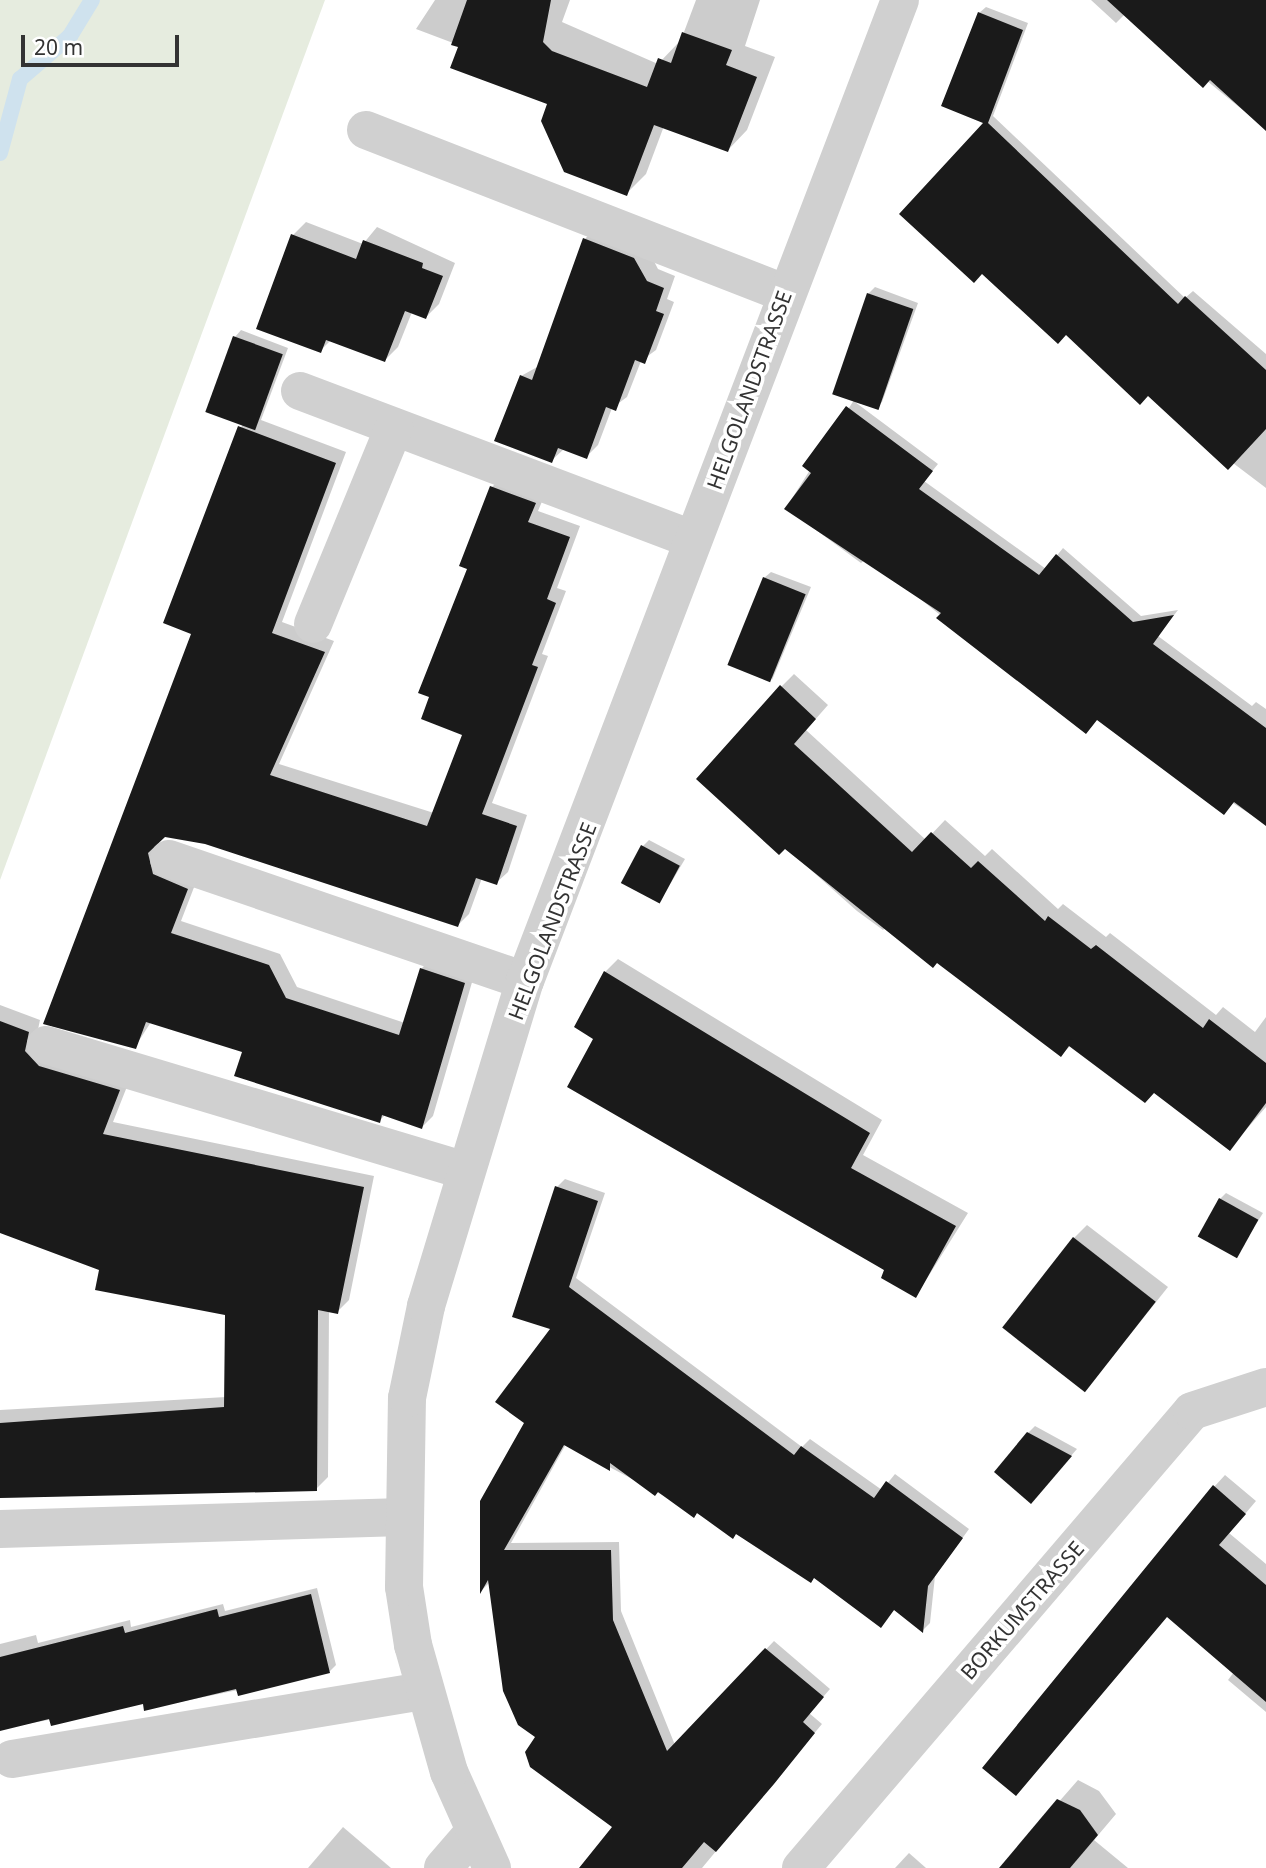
<!DOCTYPE html>
<html>
<head>
<meta charset="utf-8">
<style>
  body { margin:0 }
  #map { position:relative; width:1266px; height:1868px; overflow:hidden; background:#fff; font-family:"Noto Sans",sans-serif }
  div>[style] { position:absolute }
  .green>* { inset:0; background:#e6ecdf }
  .shadow>* { inset:0; background:#0003 }
  .stream>* { height:16px; margin:-8px; padding:0 8px; transform-origin:8px; border-radius:8px; background:#cfe2ee }
  .building>* { inset:0; background:#1a1a1a; transform-origin:0 0 }
  .minor>* { height:38px; margin:-19px; padding:0 19px; transform-origin:19px; border-radius:19px; background:#d0d0d0 }
  span { translate:-50% -50%; white-space:nowrap; text-align:center; line-height:1.15; -webkit-text-stroke:7px #fff; paint-order:stroke }
  .street-label { font-size:21px; color:#333 }
  .scale { position:absolute; left:21px; top:35px; width:158px; height:32px; box-sizing:border-box; border:4px solid #333; border-top:0; padding-left:9px; font-size:21px; line-height:24px; white-space:nowrap; color:#333; -webkit-text-stroke:5px #fff; paint-order:stroke }
</style>
</head>
<body>
<div id="map">
  <div class="green">
    <div style="clip-path:polygon(0 0,325px 0,0 880px)"></div>
  </div>
  <div class="shadow">
    <div style="clip-path:polygon(435px 0,570px 0,562px 22px,658px 64px,681px 40px,696px 0,760px 0,745px 46px,775px 57px,747px 130px,728px 150px,664px 126px,646px 174px,626px 194px,549px 103px,461px 46px,416px 29px)"></div>
    <div style="clip-path:polygon(1091px 0,1266px 0,1266px 129px,1125px 14px,1116px 23px)"></div>
    <div style="clip-path:polygon(986px 7px,1028px 23px,993px 116px,1185px 298px,1193px 291px,1266px 354px,1266px 488px,1233px 463px,986px 122px,979px 13px)"></div>
    <div style="clip-path:polygon(306px 222px,363px 244px,377px 227px,455px 263px,439px 304px,426px 317px,412px 312px,398px 347px,385px 360px,331px 340px,321px 350px,293px 235px)"></div>
    <div style="clip-path:polygon(596px 227px,646px 246px,658px 269px,675px 276px,667px 299px,674px 302px,656px 350px,641px 361px,627px 397px,612px 408px,598px 445px,586px 457px,564px 449px,551px 461px,521px 376px,539px 366px,585px 239px)"></div>
    <div style="clip-path:polygon(875px 287px,918px 303px,882px 402px,875px 408px,855px 402px,938px 464px,924px 481px,1046px 569px,1063px 548px,1141px 616px,1178px 610px,1158px 636px,1252px 706px,1256px 702px,1266px 709px,1266px 824px,1098px 718px,1086px 732px,868px 557px,861px 563px,786px 508px,854px 400px,868px 294px)"></div>
    <div style="clip-path:polygon(241px 330px,288px 348px,261px 420px,346px 452px,282px 622px,334px 641px,279px 764px,434px 813px,464px 734px,469px 568px,492px 487px,503px 476px,546px 492px,538px 511px,580px 526px,557px 588px,566px 591px,542px 654px,548px 656px,492px 803px,527px 815px,508px 872px,496px 883px,482px 878px,469px 914px,458px 925px,205px 842px,165px 836px,159px 841px,164px 863px,198px 877px,181px 921px,280px 954px,297px 987px,405px 1023px,421px 969px,432px 958px,475px 972px,433px 1116px,422px 1127px,386px 1114px,379px 1121px,245px 1051px,151px 1022px,135px 1047px,45px 1023px,194px 633px,242px 425px,235px 337px)"></div>
    <div style="clip-path:polygon(771px 572px,811px 587px,772px 680px,764px 578px)"></div>
    <div style="clip-path:polygon(794px 674px,828px 705px,806px 730px,926px 840px,945px 820px,985px 856px,992px 849px,1058px 909px,1063px 904px,1106px 937px,1110px 933px,1216px 1015px,1223px 1007px,1255px 1032px,1266px 1017px,1266px 1107px,1230px 1148px,1155px 1091px,1071px 1045px,1061px 1055px,888px 925px,883px 930px,857px 911px,785px 847px,781px 687px)"></div>
    <div style="clip-path:polygon(649px 840px,685px 859px,659px 903px,643px 846px)"></div>
    <div style="clip-path:polygon(618px 959px,882px 1120px,863px 1155px,968px 1213px,916px 1296px,596px 1038px,605px 972px)"></div>
    <div style="clip-path:polygon(0 1005px,40px 1020px,36px 1039px,130px 1079px,113px 1122px,374px 1176px,349px 1300px,337px 1312px,329px 1310px,328px 1477px,316px 1489px,0 1498px,0 1410px,226px 1397px,227px 1314px,0 1231px)"></div>
    <div style="clip-path:polygon(565px 1179px,605px 1193px,576px 1278px,802px 1447px,810px 1439px,882px 1490px,895px 1474px,969px 1529px,935px 1576px,930px 1623px,923px 1630px,896px 1608px,881px 1625px,815px 1576px,566px 1444px,511px 1543px,619px 1542px,621px 1611px,675px 1745px,774px 1641px,830px 1689px,809px 1713px,822px 1724px,702px 1868px,581px 1868px,614px 1827px,537px 1737px,490px 1582px,482px 1590px,553px 1328px,557px 1187px)"></div>
    <div style="clip-path:polygon(1226px 1193px,1263px 1213px,1236px 1256px,1220px 1199px)"></div>
    <div style="clip-path:polygon(1087px 1225px,1168px 1287px,1085px 1391px,1074px 1238px)"></div>
    <div style="clip-path:polygon(1035px 1426px,1077px 1449px,1037px 1495px,1028px 1433px)"></div>
    <div style="clip-path:polygon(1225px 1475px,1256px 1501px,1229px 1533px,1266px 1564px,1266px 1712px,1228px 1680px,1234px 1672px,1168px 1616px,1214px 1487px)"></div>
    <div style="clip-path:polygon(317px 1588px,336px 1665px,330px 1671px,146px 1709px,144px 1702px,0 1729px,0 1644px,36px 1635px,38px 1643px,130px 1620px,131px 1627px,223px 1604px,225px 1611px)"></div>
    <div style="clip-path:polygon(1078px 1780px,1099px 1791px,1116px 1814px,1094px 1840px,1128px 1868px,1001px 1868px)"></div>
    <div style="clip-path:polygon(343px 1827px,391px 1868px,308px 1868px)"></div>
    <div style="clip-path:polygon(909px 1853px,926px 1868px,895px 1868px)"></div>
  </div>
  <div class="stream">
    <div style="left:0;top:153px;width:77px;rotate:-74.9deg"></div>
    <div style="left:20px;top:79px;width:66px;rotate:-40.7deg"></div>
    <div style="left:70px;top:36px;width:42px;rotate:-58.6deg"></div>
  </div>
  <div class="building">
    <div style="clip-path:polygon(467px 0,551px 0,543px 42px,552px 51px,647px 87px,658px 58px,671px 63px,682px 32px,732px 50px,726px 65px,757px 77px,728px 152px,654px 125px,627px 196px,564px 172px,541px 121px,547px 104px,450px 68px,458px 47px,451px 45px)"></div>
    <div style="clip-path:polygon(1107px 0,1266px 0,1266px 131px,1210px 80px,1203px 88px)"></div>
    <div style="clip-path:polygon(978px 12px,1023px 30px,988px 123px,1178px 304px,1185px 296px,1266px 370px,1266px 429px,1228px 470px,1148px 396px,1140px 405px,1066px 335px,1058px 344px,982px 274px,974px 283px,899px 214px,983px 123px,941px 106px)"></div>
    <div style="clip-path:polygon(291px 234px,356px 259px,363px 240px,423px 263px,422px 268px,443px 276px,426px 319px,405px 311px,385px 362px,326px 340px,321px 353px,256px 329px)"></div>
    <div style="clip-path:polygon(583px 238px,634px 258px,647px 281px,664px 288px,656px 311px,664px 314px,645px 364px,635px 360px,616px 411px,606px 407px,587px 459px,558px 448px,552px 463px,494px 441px,520px 375px,532px 380px)"></div>
    <div style="left:867px;top:293px;width:49px;height:107px;rotate:19deg"></div>
    <div style="left:233px;top:336px;width:53px;height:81px;rotate:20deg"></div>
    <div style="clip-path:polygon(846px 406px,933px 471px,919px 489px,1039px 575px,1056px 554px,1133px 622px,1174px 615px,1153px 644px,1266px 728px,1266px 826px,1234px 802px,1224px 815px,1097px 720px,1086px 734px,936px 618px,941px 613px,784px 509px,811px 473px,802px 466px)"></div>
    <div style="clip-path:polygon(238px 426px,336px 463px,272px 633px,325px 652px,270px 775px,427px 826px,462px 735px,421px 719px,429px 697px,418px 693px,467px 569px,459px 566px,490px 486px,536px 503px,528px 522px,570px 537px,547px 599px,556px 603px,532px 665px,538px 667px,482px 814px,517px 826px,497px 885px,476px 878px,458px 927px,205px 844px,165px 837px,148px 853px,153px 874px,188px 889px,171px 933px,269px 965px,286px 998px,399px 1035px,420px 968px,465px 983px,422px 1129px,382px 1115px,380px 1123px,234px 1076px,242px 1052px,146px 1022px,136px 1049px,43px 1024px,191px 634px,163px 623px)"></div>
    <div style="left:763px;top:577px;width:46px;height:95px;rotate:22deg"></div>
    <div style="clip-path:polygon(780px 685px,816px 719px,794px 744px,912px 852px,931px 832px,971px 868px,978px 861px,1045px 921px,1048px 916px,1091px 949px,1096px 945px,1203px 1028px,1209px 1019px,1266px 1063px,1266px 1103px,1230px 1151px,1154px 1093px,1145px 1103px,1069px 1046px,1061px 1057px,937px 963px,933px 968px,785px 849px,779px 855px,696px 779px)"></div>
    <div style="left:641px;top:845px;width:44px;height:43px;rotate:28deg"></div>
    <div style="clip-path:polygon(604px 971px,870px 1133px,851px 1168px,956px 1226px,916px 1298px,881px 1278px,884px 1270px,567px 1087px,593px 1039px,574px 1027px)"></div>
    <div style="clip-path:polygon(0 1021px,29px 1032px,25px 1051px,39px 1066px,120px 1090px,103px 1134px,364px 1187px,338px 1314px,318px 1310px,317px 1491px,0 1498px,0 1423px,224px 1407px,225px 1315px,95px 1290px,99px 1270px,0 1233px)"></div>
    <div style="clip-path:polygon(555px 1186px,598px 1201px,569px 1287px,794px 1455px,801px 1446px,874px 1498px,886px 1481px,963px 1538px,928px 1586px,923px 1633px,894px 1610px,881px 1628px,814px 1578px,811px 1583px,736px 1534px,733px 1539px,697px 1513px,694px 1518px,658px 1492px,655px 1496px,610px 1463px,610px 1471px,564px 1445px,504px 1550px,611px 1550px,613px 1620px,667px 1751px,765px 1648px,824px 1697px,803px 1722px,815px 1733px,774px 1784px,716px 1852px,704px 1842px,682px 1868px,579px 1868px,612px 1827px,530px 1767px,525px 1752px,535px 1737px,518px 1725px,503px 1691px,488px 1580px,480px 1594px,480px 1501px,524px 1423px,495px 1402px,550px 1329px,512px 1317px)"></div>
    <div style="left:1219px;top:1198px;width:45px;height:44px;rotate:29deg"></div>
    <div style="left:1073px;top:1237px;width:105px;height:115px;rotate:38deg"></div>
    <div style="clip-path:polygon(1027px 1432px,1072px 1456px,1031px 1504px,994px 1472px)"></div>
    <div style="clip-path:polygon(1213px 1485px,1246px 1514px,1219px 1545px,1266px 1585px,1266px 1702px,1167px 1617px,1016px 1796px,982px 1768px)"></div>
    <div style="clip-path:polygon(311px 1594px,330px 1673px,238px 1696px,236px 1689px,144px 1711px,143px 1704px,51px 1726px,49px 1719px,0 1731px,0 1657px,123px 1626px,125px 1633px,217px 1609px,219px 1617px)"></div>
    <div style="clip-path:polygon(1057px 1799px,1080px 1810px,1098px 1835px,1070px 1868px,999px 1868px)"></div>
  </div>
  <div class="minor">
    <div style="left:366px;top:130px;width:450px;rotate:21.3deg"></div>
    <div style="left:300px;top:391px;width:419px;rotate:20.7deg"></div>
    <div style="left:313px;top:624px;width:213px;rotate:-67.6deg"></div>
    <div style="left:169px;top:859px;width:376px;rotate:18.9deg"></div>
    <div style="left:46px;top:1045px;width:438px;rotate:16.7deg"></div>
    <div style="left:0;top:1529px;width:403px;rotate:-1.7deg"></div>
    <div style="left:12px;top:1759px;width:418px;rotate:-9.4deg"></div>
    <div style="left:443px;top:1868px;width:48px;rotate:-49.3deg"></div>
    <div style="left:492px;top:1868px;width:105px;rotate:-114.1deg"></div>
    <div style="left:449px;top:1772px;width:132px;rotate:-105.8deg"></div>
    <div style="left:413px;top:1645px;width:59px;rotate:-98.8deg"></div>
    <div style="left:404px;top:1587px;width:189px;rotate:-89.1deg"></div>
    <div style="left:407px;top:1398px;width:94px;rotate:-78.3deg"></div>
    <div style="left:426px;top:1306px;width:340px;rotate:-73.1deg"></div>
    <div style="left:525px;top:981px;width:1050px;rotate:-69.08deg"></div>
    <div style="left:801px;top:1868px;width:601px;rotate:-49.45deg"></div>
    <div style="left:1192px;top:1411px;width:78px;rotate:-18deg"></div>
  </div>
  <div class="street-label">
    <span style="left:749px;top:390px;rotate:-70deg">HELGOLANDSTRASSE</span>
    <span style="left:552px;top:921px;rotate:-69deg">HELGOLANDSTRASSE</span>
    <span style="left:1022px;top:1610px;rotate:-49deg">BORKUMSTRASSE</span>
  </div>
  <div class="scale">20 m</div>
</div>
</body>
</html>
